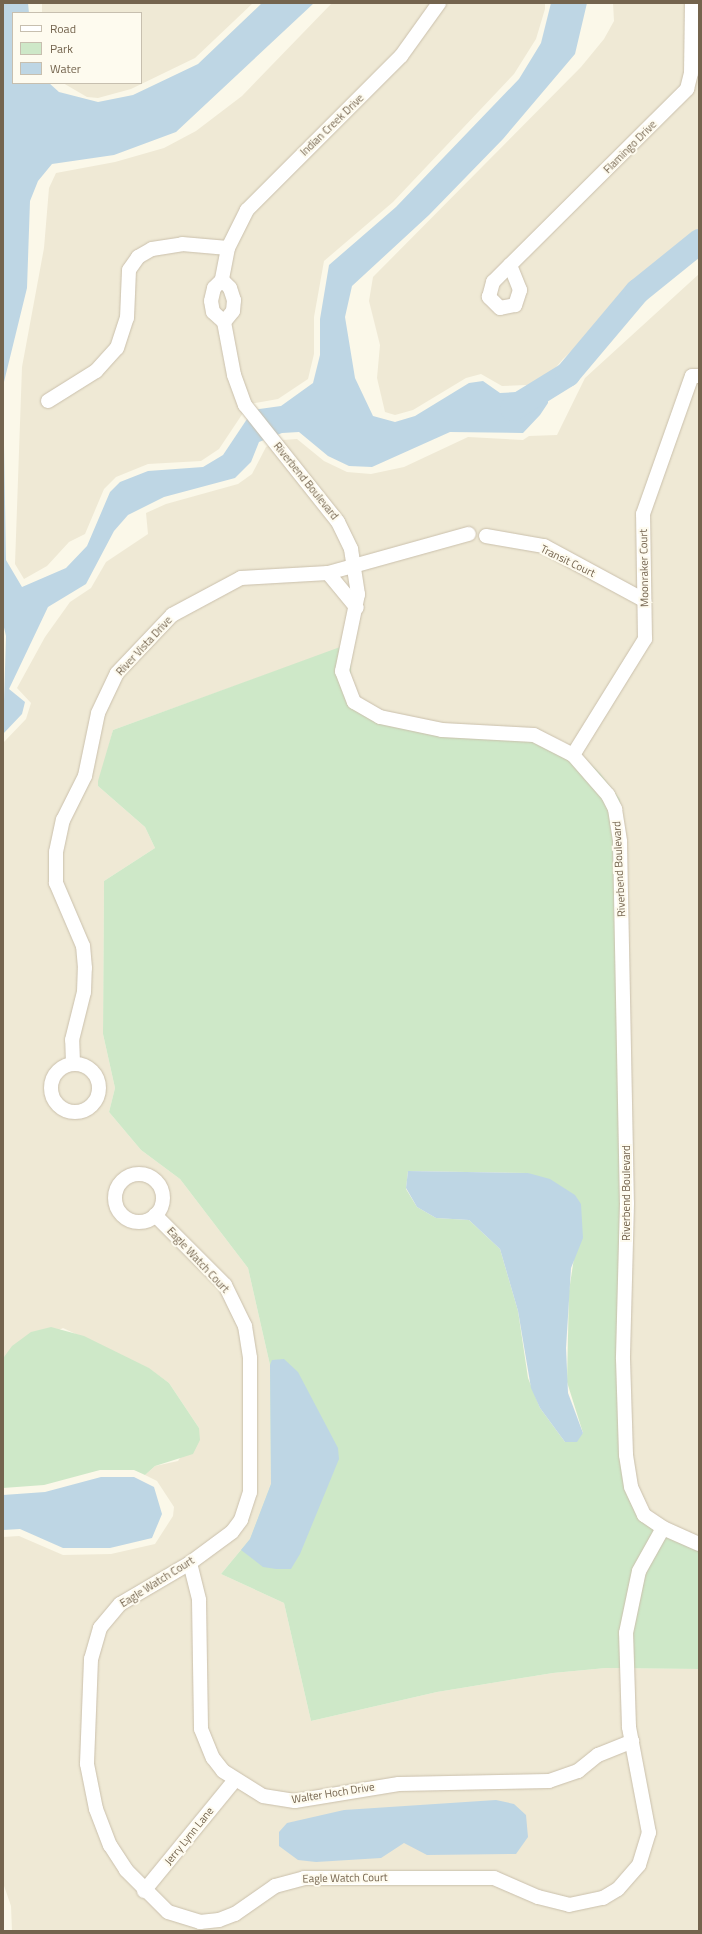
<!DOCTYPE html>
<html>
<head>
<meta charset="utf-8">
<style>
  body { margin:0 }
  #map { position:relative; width:702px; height:1934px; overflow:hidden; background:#fbf8e9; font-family:"Titillium Web",sans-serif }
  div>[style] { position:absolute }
  .residential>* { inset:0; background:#efe9d5 }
  .green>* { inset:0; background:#cee8c8 }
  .water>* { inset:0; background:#bed6e4 }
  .river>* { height:25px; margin:-12.5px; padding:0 12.5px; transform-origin:12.5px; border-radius:12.5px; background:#bed6e4 }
  .roads { filter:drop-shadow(0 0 1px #cac0ac) drop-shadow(0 0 1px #cac0ac) }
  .minor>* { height:14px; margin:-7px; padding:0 7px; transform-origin:7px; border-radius:7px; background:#fff }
  .minor>.ring { margin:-7px; padding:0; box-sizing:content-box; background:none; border:14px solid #fff; border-radius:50% }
  span { translate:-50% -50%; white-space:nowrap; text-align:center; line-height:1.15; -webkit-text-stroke:4px #fefbef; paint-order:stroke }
  .street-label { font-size:11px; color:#74644e }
  .frame { position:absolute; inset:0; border:4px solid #74644e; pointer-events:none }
  .legend { position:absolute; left:12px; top:12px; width:130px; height:72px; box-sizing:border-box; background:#fefbef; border:1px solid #c7bfaf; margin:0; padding:5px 7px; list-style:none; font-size:12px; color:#74644e }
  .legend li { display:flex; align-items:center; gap:8px; height:20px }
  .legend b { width:20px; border:1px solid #c7bfaf }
</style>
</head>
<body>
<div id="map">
  <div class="residential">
    <div style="clip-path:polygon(42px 3px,253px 3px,195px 58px,131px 89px,98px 98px,87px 97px,63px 83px,141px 83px,141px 13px,42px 13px)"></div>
    <div style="clip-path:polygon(332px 3px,545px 3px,545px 9px,536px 39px,514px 74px,393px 202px,324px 261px,314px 317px,314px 354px,308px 379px,278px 399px,249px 404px,219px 449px,201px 461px,148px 464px,116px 477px,104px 489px,85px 534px,69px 542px,47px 566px,24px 579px,15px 564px,22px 367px,44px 248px,49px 188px,56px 173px,115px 162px,164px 148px,196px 131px,242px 96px)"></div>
    <div style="clip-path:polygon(613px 3px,699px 3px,699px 231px,563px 359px,552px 372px,550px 384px,502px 386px,481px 374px,466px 378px,413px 410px,395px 415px,385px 412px,377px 378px,380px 345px,369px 301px,373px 277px,581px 67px,604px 39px,614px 21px)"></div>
    <div style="clip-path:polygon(699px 274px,699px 1540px,652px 1515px,643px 1503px,634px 1477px,629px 1435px,620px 799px,600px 773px,565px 742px,543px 732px,433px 725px,369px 707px,357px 696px,351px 682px,351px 644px,113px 730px,98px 786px,145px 827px,155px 848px,104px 881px,103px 1034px,115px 1088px,109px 1112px,141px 1150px,180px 1179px,248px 1268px,270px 1365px,271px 1484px,250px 1539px,221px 1574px,284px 1603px,311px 1721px,437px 1692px,553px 1673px,606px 1668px,699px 1669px,699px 1931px,12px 1931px,11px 1906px,3px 1883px,3px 1537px,19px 1536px,63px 1555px,111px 1554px,155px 1544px,173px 1516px,174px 1507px,157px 1481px,145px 1475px,155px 1466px,178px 1461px,199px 1428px,169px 1383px,148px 1368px,63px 1328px,4px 1357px,3px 1362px,3px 743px,26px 719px,31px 703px,17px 688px,45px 637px,70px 602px,91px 588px,106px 562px,148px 534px,146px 513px,166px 504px,238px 484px,252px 474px,266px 447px,283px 440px,297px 439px,324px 461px,347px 472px,371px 474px,404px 467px,468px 437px,523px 440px,529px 436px,557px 435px,585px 378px)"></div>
  </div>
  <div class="green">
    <div style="clip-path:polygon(evenodd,351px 643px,351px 682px,357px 696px,369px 707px,434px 725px,543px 732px,578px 752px,600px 773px,620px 799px,629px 953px,629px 1435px,634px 1477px,643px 1503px,652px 1515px,699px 1540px,699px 1669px,606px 1668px,553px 1673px,437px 1692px,311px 1721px,284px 1603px,221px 1574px,250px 1539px,271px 1484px,270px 1365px,248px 1268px,180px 1179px,141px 1150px,109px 1112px,115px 1088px,103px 1034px,104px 881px,155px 848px,145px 827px,98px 786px,98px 781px,113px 730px,351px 643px,408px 1171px,528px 1173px,574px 1258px,569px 1291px,567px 1382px,583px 1433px,565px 1442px,540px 1408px,528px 1378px,518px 1311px,500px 1249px,469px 1220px,436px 1218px,417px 1207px,406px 1189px,408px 1171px)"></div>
    <div style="clip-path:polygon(51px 1327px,84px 1336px,149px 1368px,169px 1383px,199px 1428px,200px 1440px,193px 1454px,155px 1466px,145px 1475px,134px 1470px,100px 1470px,44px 1485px,3px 1488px,4px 1357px,12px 1346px,31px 1332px)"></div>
  </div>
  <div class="water">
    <div style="clip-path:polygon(3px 3px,28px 3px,29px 13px,13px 13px,13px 83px,49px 83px,59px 92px,98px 102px,133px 95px,198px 64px,262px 3px,314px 3px,176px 132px,114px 155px,52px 164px,38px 181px,30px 201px,27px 288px,3px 386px,6px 560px,22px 587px,66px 568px,87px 546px,110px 492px,120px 482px,148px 471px,203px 467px,223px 455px,253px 410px,281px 406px,313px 383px,320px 355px,320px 319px,329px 265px,396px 207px,519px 79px,541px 43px,551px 3px,587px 3px,575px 54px,503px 139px,429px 215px,352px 286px,345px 317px,355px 378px,373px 416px,395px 422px,415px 416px,469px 383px,483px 381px,500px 393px,548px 390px,548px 403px,540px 415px,523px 433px,450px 432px,372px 467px,349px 466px,328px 456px,299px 432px,282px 433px,259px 442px,251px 462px,235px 478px,164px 497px,128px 515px,114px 531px,86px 584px,48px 607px,9px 689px,25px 702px,22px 714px,3px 734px,6px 636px,3px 623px)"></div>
    <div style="clip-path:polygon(408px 1171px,528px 1173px,550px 1179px,575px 1195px,581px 1204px,583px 1238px,571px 1268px,566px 1348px,568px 1393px,583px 1433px,577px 1442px,565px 1442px,540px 1408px,531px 1388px,518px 1311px,500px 1249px,469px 1220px,436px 1218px,417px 1207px,406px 1188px)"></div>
    <div style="clip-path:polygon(284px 1359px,298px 1372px,338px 1448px,339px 1459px,300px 1554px,291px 1569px,276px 1569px,263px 1567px,241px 1550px,250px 1539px,271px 1484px,270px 1365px,272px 1360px)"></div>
    <div style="clip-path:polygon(101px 1477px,134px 1477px,154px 1487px,162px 1514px,152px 1538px,110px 1548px,63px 1548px,20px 1529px,3px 1530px,3px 1495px,45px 1492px)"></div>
    <div style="clip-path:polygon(496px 1800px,514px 1804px,526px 1815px,528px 1837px,516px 1854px,427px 1855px,404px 1843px,381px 1858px,316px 1862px,298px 1860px,279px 1846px,279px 1832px,287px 1823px,344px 1810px)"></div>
  </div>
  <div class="river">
    <div style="left:512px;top:408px;width:65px;rotate:-31.7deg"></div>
    <div style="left:567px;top:374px;width:109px;rotate:-49.9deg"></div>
    <div style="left:637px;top:291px;width:80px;rotate:-38.9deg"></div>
  </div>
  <div class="roads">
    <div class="minor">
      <div style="left:439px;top:3px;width:65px;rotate:125.6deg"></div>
      <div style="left:401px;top:56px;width:218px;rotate:135deg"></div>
      <div style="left:247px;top:210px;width:42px;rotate:116.6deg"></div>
      <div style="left:228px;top:248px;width:33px;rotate:101deg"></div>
      <div style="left:222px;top:280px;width:11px;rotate:135deg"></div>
      <div style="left:214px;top:288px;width:13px;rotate:103deg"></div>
      <div style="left:211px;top:301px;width:11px;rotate:80deg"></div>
      <div style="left:213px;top:312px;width:15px;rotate:42deg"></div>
      <div style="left:224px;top:322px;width:54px;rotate:79.3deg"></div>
      <div style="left:234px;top:375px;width:32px;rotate:70deg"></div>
      <div style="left:245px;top:405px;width:149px;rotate:51.5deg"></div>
      <div style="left:338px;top:522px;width:30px;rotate:64deg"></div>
      <div style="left:351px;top:549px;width:46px;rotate:81.2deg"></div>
      <div style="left:358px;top:594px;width:79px;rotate:101.7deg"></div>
      <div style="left:342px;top:671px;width:33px;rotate:69deg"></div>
      <div style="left:354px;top:702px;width:30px;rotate:30deg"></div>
      <div style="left:380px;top:717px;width:63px;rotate:11.8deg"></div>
      <div style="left:442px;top:730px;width:92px;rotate:3.1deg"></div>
      <div style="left:534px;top:735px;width:44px;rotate:27.1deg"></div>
      <div style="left:573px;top:755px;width:53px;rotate:48.8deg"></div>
      <div style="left:608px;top:795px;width:16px;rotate:63deg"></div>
      <div style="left:615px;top:809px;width:33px;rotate:81deg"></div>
      <div style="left:620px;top:842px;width:361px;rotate:88.9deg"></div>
      <div style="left:627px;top:1203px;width:156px;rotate:91.5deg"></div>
      <div style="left:623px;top:1359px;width:96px;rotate:88.2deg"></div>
      <div style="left:626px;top:1455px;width:32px;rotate:81deg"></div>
      <div style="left:631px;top:1487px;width:31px;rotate:65deg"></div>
      <div style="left:644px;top:1515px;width:23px;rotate:34deg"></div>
      <div style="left:663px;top:1528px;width:39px;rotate:24deg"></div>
      <div style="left:510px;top:265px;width:250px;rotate:-44.8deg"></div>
      <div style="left:687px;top:89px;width:16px;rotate:-76deg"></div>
      <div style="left:691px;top:73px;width:70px;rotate:-89.2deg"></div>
      <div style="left:510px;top:265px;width:27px;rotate:68deg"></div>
      <div style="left:520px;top:290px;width:16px;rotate:108deg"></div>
      <div style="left:515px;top:305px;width:15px;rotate:169deg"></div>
      <div style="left:500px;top:308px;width:16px;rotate:-135deg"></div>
      <div style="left:489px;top:297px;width:16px;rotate:-75deg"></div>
      <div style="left:493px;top:282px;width:24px;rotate:-45deg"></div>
      <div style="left:222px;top:280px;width:11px;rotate:45deg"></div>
      <div style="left:230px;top:288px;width:13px;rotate:72deg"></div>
      <div style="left:234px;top:300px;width:11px;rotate:95deg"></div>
      <div style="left:233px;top:311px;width:14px;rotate:129deg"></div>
      <div style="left:48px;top:401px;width:57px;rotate:-32deg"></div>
      <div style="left:96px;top:371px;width:31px;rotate:-48deg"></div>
      <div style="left:117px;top:348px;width:32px;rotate:-72deg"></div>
      <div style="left:127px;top:318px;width:48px;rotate:-87.6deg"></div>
      <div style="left:129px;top:270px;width:16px;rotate:-55deg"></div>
      <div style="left:138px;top:257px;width:16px;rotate:-30deg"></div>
      <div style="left:152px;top:249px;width:30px;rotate:-9deg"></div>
      <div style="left:182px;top:244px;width:46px;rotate:5deg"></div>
      <div style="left:486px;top:536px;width:59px;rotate:9.8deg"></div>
      <div style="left:544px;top:546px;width:114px;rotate:28.4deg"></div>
      <div style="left:328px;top:573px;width:45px;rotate:50.4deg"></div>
      <div style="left:573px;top:755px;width:137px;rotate:-58.2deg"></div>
      <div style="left:645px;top:639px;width:125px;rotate:-90.9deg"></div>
      <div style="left:643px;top:514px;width:146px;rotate:-70.5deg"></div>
      <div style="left:692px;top:376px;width:7px"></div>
      <div style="left:73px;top:1063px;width:23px;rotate:-92deg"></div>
      <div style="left:72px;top:1040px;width:49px;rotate:-76deg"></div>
      <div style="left:84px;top:992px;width:24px;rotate:-88deg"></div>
      <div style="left:85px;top:968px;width:22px;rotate:-95deg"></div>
      <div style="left:83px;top:946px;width:69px;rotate:-113.2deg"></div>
      <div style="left:56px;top:883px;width:31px;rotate:-90deg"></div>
      <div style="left:56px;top:852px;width:33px;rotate:-78deg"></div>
      <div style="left:63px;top:820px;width:49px;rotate:-63.4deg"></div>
      <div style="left:85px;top:776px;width:64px;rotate:-78.3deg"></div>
      <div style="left:98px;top:713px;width:44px;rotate:-64.6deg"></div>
      <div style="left:117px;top:673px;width:80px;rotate:-46.5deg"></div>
      <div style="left:172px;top:615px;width:78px;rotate:-28.2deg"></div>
      <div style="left:241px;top:578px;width:87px;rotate:-3.3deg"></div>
      <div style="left:328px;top:573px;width:146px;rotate:-15.5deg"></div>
      <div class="ring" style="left:51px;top:1064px;width:34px;height:34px"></div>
      <div class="ring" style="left:115px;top:1174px;width:34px;height:34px"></div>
      <div style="left:155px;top:1215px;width:99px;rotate:45deg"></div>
      <div style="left:225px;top:1285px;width:46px;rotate:64deg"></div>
      <div style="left:245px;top:1326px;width:32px;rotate:81deg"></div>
      <div style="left:250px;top:1358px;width:134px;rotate:90deg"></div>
      <div style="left:250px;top:1492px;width:29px;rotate:108deg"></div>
      <div style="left:241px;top:1520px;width:15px;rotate:127deg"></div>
      <div style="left:232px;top:1532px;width:52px;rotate:143.6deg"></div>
      <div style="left:190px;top:1563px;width:81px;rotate:149.6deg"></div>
      <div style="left:120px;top:1604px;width:31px;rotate:130deg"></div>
      <div style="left:100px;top:1628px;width:32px;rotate:106deg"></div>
      <div style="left:91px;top:1659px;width:105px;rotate:92.2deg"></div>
      <div style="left:87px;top:1764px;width:46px;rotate:78.7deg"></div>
      <div style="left:96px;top:1809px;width:39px;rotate:69deg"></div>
      <div style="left:110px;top:1845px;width:30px;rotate:57deg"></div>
      <div style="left:126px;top:1870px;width:59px;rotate:45deg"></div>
      <div style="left:168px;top:1912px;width:34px;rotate:17deg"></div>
      <div style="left:200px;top:1922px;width:19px;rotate:-6deg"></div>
      <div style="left:219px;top:1920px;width:17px;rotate:-21deg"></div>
      <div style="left:235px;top:1914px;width:49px;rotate:-35deg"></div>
      <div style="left:275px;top:1886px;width:30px;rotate:-15deg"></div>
      <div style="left:304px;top:1878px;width:190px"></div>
      <div style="left:494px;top:1878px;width:48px;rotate:23.4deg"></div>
      <div style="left:538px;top:1897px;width:32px;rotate:14deg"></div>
      <div style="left:569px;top:1905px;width:35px;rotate:-12deg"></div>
      <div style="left:603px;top:1898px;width:17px;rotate:-31deg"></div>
      <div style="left:618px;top:1889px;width:32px;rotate:-49deg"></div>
      <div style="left:639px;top:1865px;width:34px;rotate:-73deg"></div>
      <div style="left:649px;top:1833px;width:108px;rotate:-100.7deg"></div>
      <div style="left:629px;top:1727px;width:94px;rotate:-91.8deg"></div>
      <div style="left:626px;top:1633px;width:63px;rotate:-78.2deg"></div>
      <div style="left:639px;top:1571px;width:49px;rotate:-60.8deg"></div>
      <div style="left:190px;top:1563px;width:38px;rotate:76deg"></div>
      <div style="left:199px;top:1600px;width:129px;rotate:89.1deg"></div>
      <div style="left:201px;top:1729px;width:31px;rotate:68deg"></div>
      <div style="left:213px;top:1758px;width:16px;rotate:52deg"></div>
      <div style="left:223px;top:1771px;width:47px;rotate:32deg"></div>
      <div style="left:263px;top:1796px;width:32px;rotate:9deg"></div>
      <div style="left:295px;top:1801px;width:105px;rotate:-9.3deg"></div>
      <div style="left:399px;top:1784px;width:150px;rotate:-1.1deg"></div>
      <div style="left:549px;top:1781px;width:31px;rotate:-19deg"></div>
      <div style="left:578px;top:1771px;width:26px;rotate:-39deg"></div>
      <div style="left:598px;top:1755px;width:37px;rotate:-22deg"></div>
      <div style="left:144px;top:1891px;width:142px;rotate:-50.7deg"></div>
    </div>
  </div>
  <div class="street-label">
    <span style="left:332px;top:125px;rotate:-44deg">Indian Creek Drive</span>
    <span style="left:630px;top:147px;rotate:-45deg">Flamingo Drive</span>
    <span style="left:306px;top:481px;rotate:51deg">Riverbend Boulevard</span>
    <span style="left:568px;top:561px;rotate:26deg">Transit Court</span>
    <span style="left:644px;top:568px;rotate:-91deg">Moonraker Court</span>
    <span style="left:144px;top:646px;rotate:-47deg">River Vista Drive</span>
    <span style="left:619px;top:869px;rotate:-93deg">Riverbend Boulevard</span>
    <span style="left:626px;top:1193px;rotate:-90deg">Riverbend Boulevard</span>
    <span style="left:198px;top:1260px;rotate:47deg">Eagle Watch Court</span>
    <span style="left:157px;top:1582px;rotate:-32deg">Eagle Watch Court</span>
    <span style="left:333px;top:1793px;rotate:-9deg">Walter Hoch Drive</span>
    <span style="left:189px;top:1836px;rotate:-51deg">Jerry Lynn Lane</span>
    <span style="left:345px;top:1878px;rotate:-1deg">Eagle Watch Court</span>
  </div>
  <div class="frame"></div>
  <ul class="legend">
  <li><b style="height:5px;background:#fff"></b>Road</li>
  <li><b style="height:11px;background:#cee8c8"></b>Park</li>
  <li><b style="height:11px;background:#bed6e4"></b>Water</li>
  </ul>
</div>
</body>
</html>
